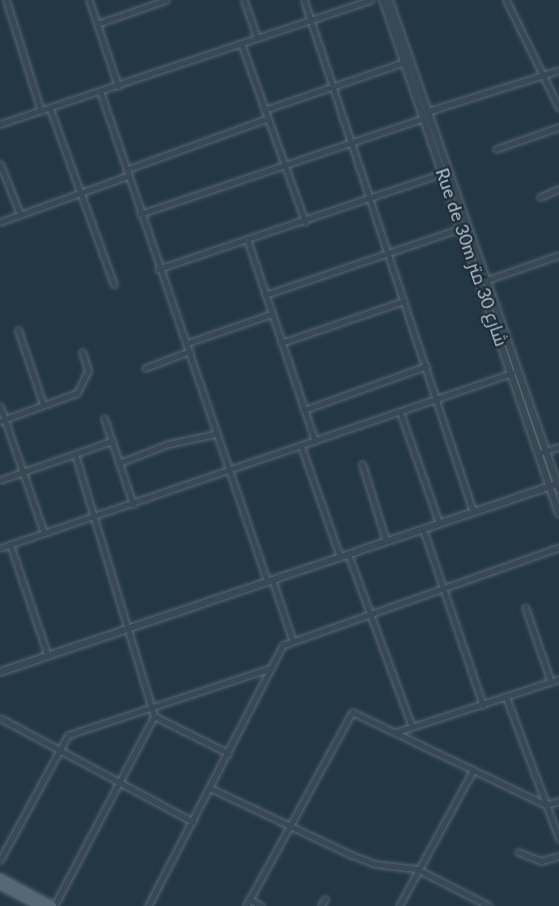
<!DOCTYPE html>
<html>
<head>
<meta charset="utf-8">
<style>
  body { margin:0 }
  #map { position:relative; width:559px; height:906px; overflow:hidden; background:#243745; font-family:Lato,Cairo,sans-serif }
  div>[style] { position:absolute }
  .roads { filter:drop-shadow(0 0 2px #576671) drop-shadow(0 0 2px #576671) }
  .minor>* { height:5px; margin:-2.5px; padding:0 2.5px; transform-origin:2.5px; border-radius:2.5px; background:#384854 }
  .tertiary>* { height:6px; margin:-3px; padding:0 3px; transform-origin:3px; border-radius:3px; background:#384854 }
  .primary>* { height:8px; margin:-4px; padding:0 4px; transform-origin:4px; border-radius:4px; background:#566874 }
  span { translate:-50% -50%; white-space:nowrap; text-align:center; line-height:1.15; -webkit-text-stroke:4.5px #1d2d39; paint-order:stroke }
  .street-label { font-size:18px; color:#b6c3ce }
</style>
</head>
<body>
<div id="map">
  <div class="roads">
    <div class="minor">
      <div style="left:6px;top:0;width:116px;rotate:72.5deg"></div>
      <div style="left:89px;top:0;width:91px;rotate:71.4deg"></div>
      <div style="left:244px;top:0;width:40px;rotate:71.1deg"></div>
      <div style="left:304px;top:0;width:539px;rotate:71.73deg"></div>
      <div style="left:506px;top:0;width:120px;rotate:63.9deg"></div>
      <div style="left:97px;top:24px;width:73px;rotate:-19.2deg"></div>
      <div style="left:241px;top:43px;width:190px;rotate:70.3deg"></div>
      <div style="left:100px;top:91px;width:518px;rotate:71.18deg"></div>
      <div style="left:50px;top:109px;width:187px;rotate:70deg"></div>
      <div style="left:264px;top:110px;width:149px;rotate:-18.8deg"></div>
      <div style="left:429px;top:111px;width:136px;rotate:-17.5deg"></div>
      <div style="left:0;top:124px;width:391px;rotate:-18.5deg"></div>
      <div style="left:496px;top:149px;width:67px;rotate:-19.2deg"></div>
      <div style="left:0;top:164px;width:54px;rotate:68.2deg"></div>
      <div style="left:128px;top:169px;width:147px;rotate:-19.9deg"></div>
      <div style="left:540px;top:197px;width:21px;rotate:-23deg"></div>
      <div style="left:140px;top:214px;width:300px;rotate:-18.7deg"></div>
      <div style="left:0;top:222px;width:135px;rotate:-19.9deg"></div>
      <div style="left:247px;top:239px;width:213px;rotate:71.4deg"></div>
      <div style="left:158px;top:269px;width:302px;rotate:-18.6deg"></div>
      <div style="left:484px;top:281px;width:79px;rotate:-19.1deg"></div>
      <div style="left:265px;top:295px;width:208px;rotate:-18.8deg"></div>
      <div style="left:18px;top:330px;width:78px;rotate:71.3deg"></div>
      <div style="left:187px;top:343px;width:89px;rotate:-19deg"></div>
      <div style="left:281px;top:343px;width:130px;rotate:-18.9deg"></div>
      <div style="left:145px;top:368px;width:48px;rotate:-20.7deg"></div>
      <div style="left:0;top:406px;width:134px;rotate:70.9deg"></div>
      <div style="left:304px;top:410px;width:130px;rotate:-19.8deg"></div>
      <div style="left:400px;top:412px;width:118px;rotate:70.6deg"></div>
      <div style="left:104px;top:418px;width:91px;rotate:71.4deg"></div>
      <div style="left:0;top:421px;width:82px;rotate:-20deg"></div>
      <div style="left:77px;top:393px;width:25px;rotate:-64deg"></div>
      <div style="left:88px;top:370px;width:19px;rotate:-108deg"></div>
      <div style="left:301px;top:446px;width:118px;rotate:70.6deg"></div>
      <div style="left:538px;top:453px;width:22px;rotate:-16deg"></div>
      <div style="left:119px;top:463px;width:53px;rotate:-21.2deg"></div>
      <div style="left:168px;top:444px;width:48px;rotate:-12deg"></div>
      <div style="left:362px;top:464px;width:81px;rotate:72.7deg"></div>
      <div style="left:0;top:480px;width:119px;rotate:-19.2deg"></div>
      <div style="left:423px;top:529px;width:186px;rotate:71.2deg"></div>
      <div style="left:10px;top:544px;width:118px;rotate:71.3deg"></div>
      <div style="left:0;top:548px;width:541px;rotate:-18.87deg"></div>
      <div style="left:348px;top:554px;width:184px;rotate:69.7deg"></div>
      <div style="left:272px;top:579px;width:63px;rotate:71.6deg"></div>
      <div style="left:525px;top:607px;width:79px;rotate:70.9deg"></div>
      <div style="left:506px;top:697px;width:152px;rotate:69.5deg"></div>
      <div style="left:154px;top:716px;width:83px;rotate:26.6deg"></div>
      <div style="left:0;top:718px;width:219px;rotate:28.3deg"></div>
      <div style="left:396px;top:732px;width:171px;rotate:-18deg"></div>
      <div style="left:210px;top:788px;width:154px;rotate:25.4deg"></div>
      <div style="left:349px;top:854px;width:28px;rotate:21deg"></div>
      <div style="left:375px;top:864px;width:42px;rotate:6.8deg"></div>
      <div style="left:417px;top:869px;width:81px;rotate:27.2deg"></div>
      <div style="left:518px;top:852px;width:25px;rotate:21deg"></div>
      <div style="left:541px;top:861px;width:19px;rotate:-16deg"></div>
      <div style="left:0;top:860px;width:142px;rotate:-61.5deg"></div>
      <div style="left:68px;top:735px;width:213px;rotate:-18.3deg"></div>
      <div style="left:249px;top:899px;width:14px;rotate:30deg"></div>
      <div style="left:54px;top:906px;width:215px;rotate:-62.2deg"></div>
      <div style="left:154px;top:716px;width:273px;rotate:-106.8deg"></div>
      <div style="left:148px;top:906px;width:294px;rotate:-62.7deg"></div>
      <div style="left:283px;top:645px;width:293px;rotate:-19.5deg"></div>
      <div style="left:246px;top:906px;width:221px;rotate:-61.3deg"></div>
      <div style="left:352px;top:712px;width:215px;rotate:25.6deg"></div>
      <div style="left:546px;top:805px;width:14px;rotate:-17deg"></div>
      <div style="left:321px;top:906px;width:8px;rotate:-60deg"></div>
      <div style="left:399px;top:906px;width:155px;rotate:-61.4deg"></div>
    </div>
    <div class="tertiary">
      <div style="left:383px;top:0;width:543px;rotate:71.1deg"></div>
      <div style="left:389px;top:0;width:518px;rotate:70.83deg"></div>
      <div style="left:0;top:672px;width:588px;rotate:-18.65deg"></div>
    </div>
    <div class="primary">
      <div style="left:0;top:878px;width:59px;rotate:28.3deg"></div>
      <div style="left:0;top:885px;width:45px;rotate:27.7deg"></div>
    </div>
  </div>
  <div class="street-label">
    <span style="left:472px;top:257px;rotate:71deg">Rue de 30m شارع 30 متر</span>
  </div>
</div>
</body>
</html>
